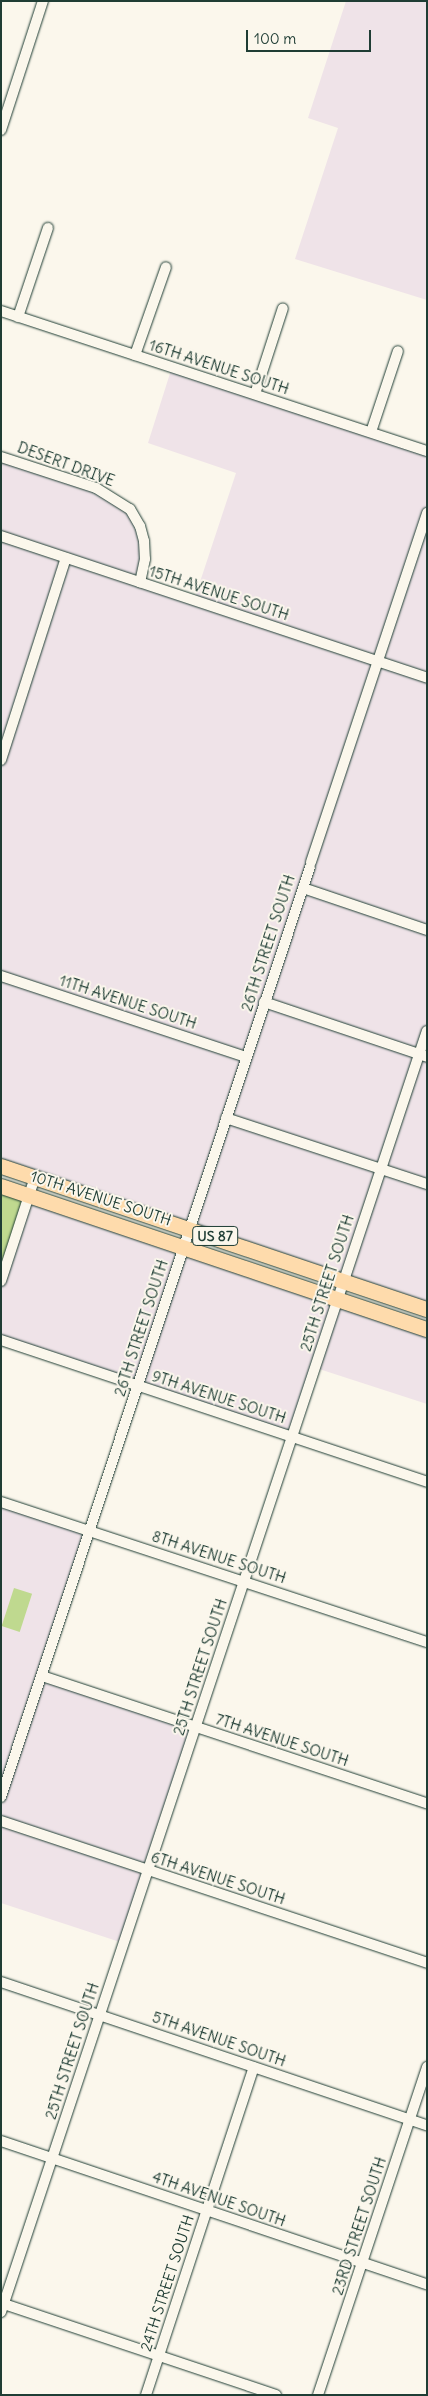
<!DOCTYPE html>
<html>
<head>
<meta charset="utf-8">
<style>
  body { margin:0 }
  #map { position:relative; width:428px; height:2396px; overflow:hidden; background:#fbf7ec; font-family:Delius,sans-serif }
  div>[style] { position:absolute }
  .built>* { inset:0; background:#efe3e8 }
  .green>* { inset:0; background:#bfd98f; transform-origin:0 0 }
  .roads { filter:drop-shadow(0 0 1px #1f3d34) drop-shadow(0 0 1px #1f3d34) }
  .minor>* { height:10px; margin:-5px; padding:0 5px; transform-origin:5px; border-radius:5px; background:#fbf7ec }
  .highway>* { height:15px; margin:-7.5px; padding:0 7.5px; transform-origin:7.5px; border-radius:7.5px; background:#fedbac }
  span { translate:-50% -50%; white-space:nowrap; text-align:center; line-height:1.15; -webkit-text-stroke:4px #fbf7ec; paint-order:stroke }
  .shield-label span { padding:1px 4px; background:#fbf7ec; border:1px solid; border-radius:4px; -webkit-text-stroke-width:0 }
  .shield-label { font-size:14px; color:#1f3d34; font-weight:700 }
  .street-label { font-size:15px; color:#1f3d34 }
  .frame { position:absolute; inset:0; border:2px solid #1f3d34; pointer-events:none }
  .scale { position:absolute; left:246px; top:30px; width:125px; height:22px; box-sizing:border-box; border:2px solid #1f3d34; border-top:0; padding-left:6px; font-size:15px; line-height:18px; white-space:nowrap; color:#1f3d34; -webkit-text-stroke:4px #fbf7ec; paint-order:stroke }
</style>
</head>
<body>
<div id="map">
  <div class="built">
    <div style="clip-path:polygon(346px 1px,427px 1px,427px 300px,295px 259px,338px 128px,308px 118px)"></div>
    <div style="clip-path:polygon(172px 367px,427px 451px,427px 1309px,1px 1166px,1px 457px,96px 488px,130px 509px,144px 541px,140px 582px,194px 600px,236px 473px,148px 443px)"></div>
    <div style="clip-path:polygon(30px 1196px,427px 1329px,427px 1404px,316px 1368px,292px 1437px,1px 1340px,1px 1281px)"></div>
    <div style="clip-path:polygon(1px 1501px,90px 1530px,42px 1676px,196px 1727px,123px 1943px,1px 1903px)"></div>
  </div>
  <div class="green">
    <div style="clip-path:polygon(1px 1186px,30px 1196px,1px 1281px)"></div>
    <div style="left:14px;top:1588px;width:19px;height:40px;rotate:18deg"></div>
  </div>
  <div class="roads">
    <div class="minor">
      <div style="left:1px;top:130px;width:136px;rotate:-72deg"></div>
      <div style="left:1px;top:311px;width:448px;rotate:18.2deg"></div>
      <div style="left:18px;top:317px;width:94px;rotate:-71.4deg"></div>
      <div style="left:135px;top:355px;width:93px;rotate:-70.6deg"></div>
      <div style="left:255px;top:394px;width:90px;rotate:-72deg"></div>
      <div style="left:371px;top:432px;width:85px;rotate:-71.6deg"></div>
      <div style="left:1px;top:457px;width:100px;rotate:18.1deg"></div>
      <div style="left:96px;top:488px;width:40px;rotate:32deg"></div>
      <div style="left:130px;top:509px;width:20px;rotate:60deg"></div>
      <div style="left:140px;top:526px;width:16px;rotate:75deg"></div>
      <div style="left:144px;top:541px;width:18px;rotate:87deg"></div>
      <div style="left:145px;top:559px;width:24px;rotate:102deg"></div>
      <div style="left:1px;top:536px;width:449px;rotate:18.4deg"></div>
      <div style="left:1px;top:760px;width:212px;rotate:-72.2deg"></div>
      <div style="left:311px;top:862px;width:368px;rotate:-71.6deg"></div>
      <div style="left:303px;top:888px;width:131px;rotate:18.7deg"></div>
      <div style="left:1px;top:976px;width:258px;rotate:18.3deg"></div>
      <div style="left:264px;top:1002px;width:172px;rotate:18.6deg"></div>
      <div style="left:226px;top:1118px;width:212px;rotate:18.2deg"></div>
      <div style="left:1px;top:1281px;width:109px;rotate:-71.9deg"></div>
      <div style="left:1px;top:1340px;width:449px;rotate:18.4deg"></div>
      <div style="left:1px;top:1502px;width:448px;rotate:18.2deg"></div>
      <div style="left:42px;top:1676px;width:405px;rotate:18.3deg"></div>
      <div style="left:1px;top:1797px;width:980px;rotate:-71.62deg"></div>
      <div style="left:1px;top:1821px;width:449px;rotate:18.4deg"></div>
      <div style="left:1px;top:1982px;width:449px;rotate:18.6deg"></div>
      <div style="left:1px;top:2141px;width:449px;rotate:18.6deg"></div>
      <div style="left:1px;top:2303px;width:290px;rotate:18.5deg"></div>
      <div style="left:1px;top:2312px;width:1350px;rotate:-71.61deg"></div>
      <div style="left:146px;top:2395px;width:345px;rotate:-71.8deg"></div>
      <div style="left:318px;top:2395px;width:346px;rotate:-71.6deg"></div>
    </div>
    <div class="highway">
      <div style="left:1px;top:1166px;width:449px;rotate:18.6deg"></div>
      <div style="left:1px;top:1186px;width:449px;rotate:18.6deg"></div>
    </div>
  </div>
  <div class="shield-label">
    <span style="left:215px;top:1236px">US 87</span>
  </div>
  <div class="street-label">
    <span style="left:219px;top:367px;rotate:18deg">16TH AVENUE SOUTH</span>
    <span style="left:66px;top:464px;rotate:20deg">DESERT DRIVE</span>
    <span style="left:219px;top:593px;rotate:18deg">15TH AVENUE SOUTH</span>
    <span style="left:268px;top:943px;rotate:-72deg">26TH STREET SOUTH</span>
    <span style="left:128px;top:1002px;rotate:18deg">11TH AVENUE SOUTH</span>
    <span style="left:101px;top:1198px;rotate:18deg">10TH AVENUE SOUTH</span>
    <span style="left:327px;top:1283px;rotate:-72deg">25TH STREET SOUTH</span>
    <span style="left:141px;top:1328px;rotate:-72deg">26TH STREET SOUTH</span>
    <span style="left:219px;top:1397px;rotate:18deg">9TH AVENUE SOUTH</span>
    <span style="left:219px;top:1557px;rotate:18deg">8TH AVENUE SOUTH</span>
    <span style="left:200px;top:1667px;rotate:-72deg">25TH STREET SOUTH</span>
    <span style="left:282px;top:1740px;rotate:18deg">7TH AVENUE SOUTH</span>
    <span style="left:218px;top:1878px;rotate:18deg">6TH AVENUE SOUTH</span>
    <span style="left:219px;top:2039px;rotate:19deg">5TH AVENUE SOUTH</span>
    <span style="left:72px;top:2051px;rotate:-72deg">25TH STREET SOUTH</span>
    <span style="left:219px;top:2199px;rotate:19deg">4TH AVENUE SOUTH</span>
    <span style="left:359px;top:2226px;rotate:-72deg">23RD STREET SOUTH</span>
    <span style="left:167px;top:2283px;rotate:-72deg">24TH STREET SOUTH</span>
  </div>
  <div class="frame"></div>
  <div class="scale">100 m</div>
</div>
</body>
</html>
